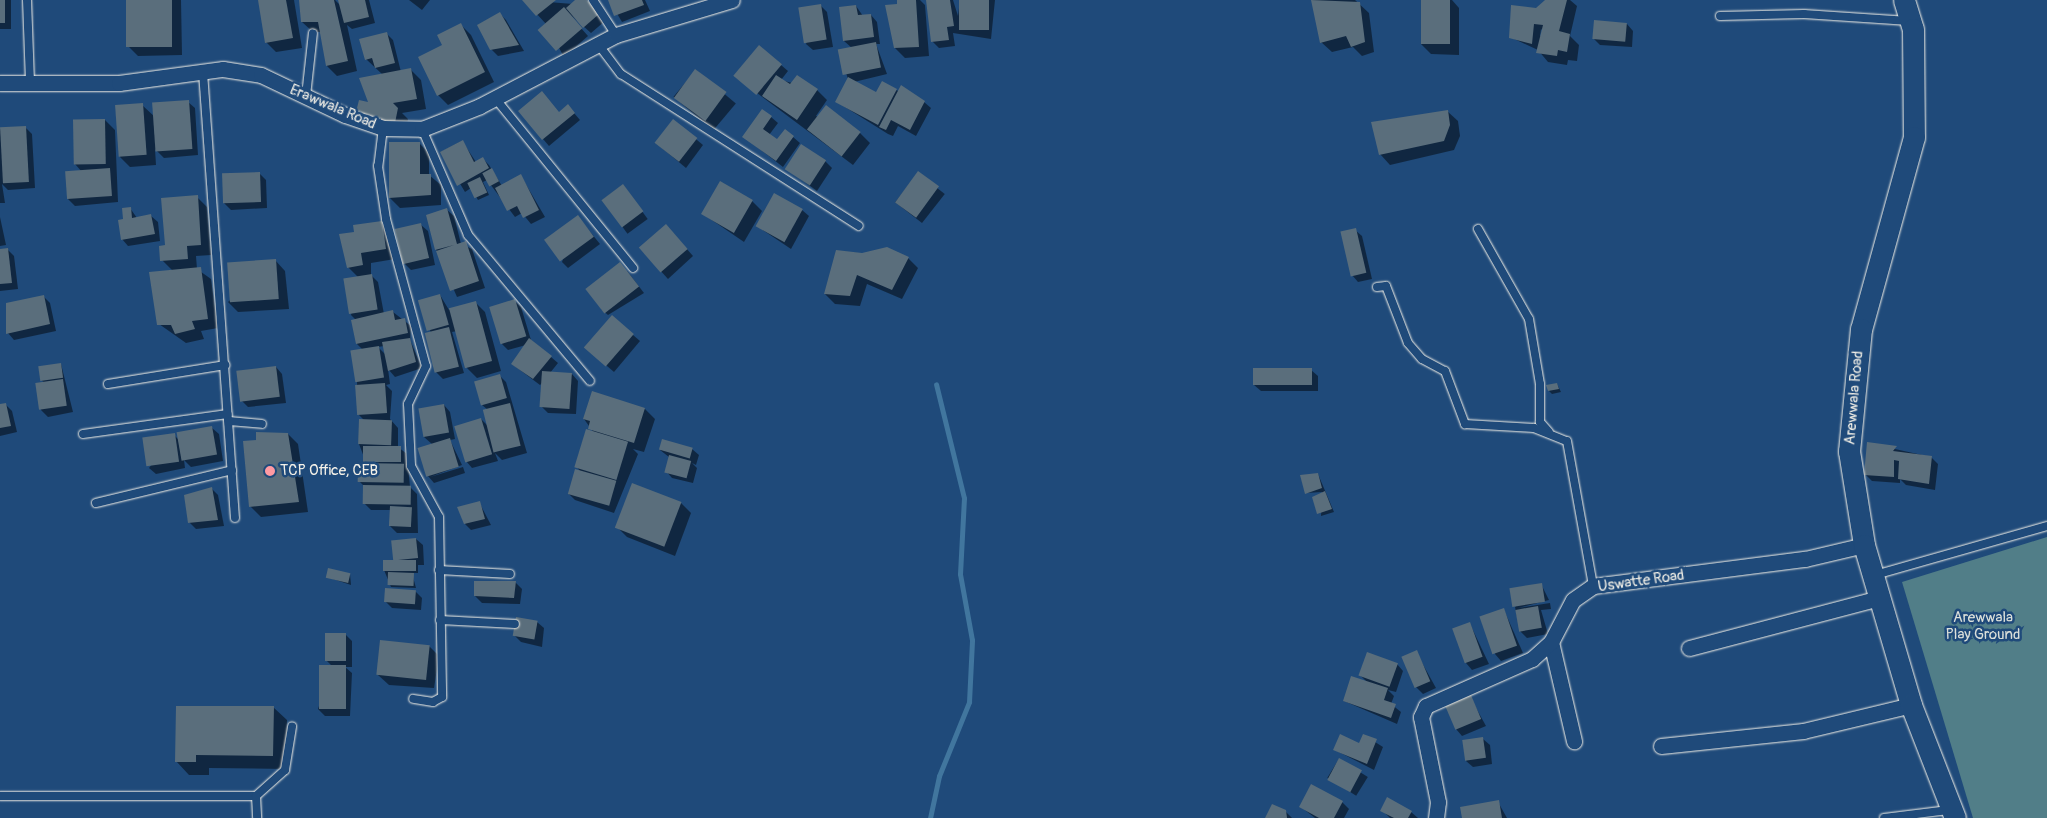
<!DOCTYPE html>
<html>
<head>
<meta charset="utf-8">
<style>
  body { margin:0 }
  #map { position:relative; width:2047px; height:818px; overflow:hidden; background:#1f4a7a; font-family:Pangolin,sans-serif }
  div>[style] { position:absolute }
  .green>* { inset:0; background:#517e88 }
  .shadow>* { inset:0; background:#0007; transform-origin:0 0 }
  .stream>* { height:5px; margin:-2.5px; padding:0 2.5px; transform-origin:2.5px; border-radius:2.5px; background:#41769e }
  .building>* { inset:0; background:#5a6e7c; transform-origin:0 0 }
  .roads { filter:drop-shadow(0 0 1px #f4f1e8) drop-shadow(0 0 1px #f4f1e8) }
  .lane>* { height:8px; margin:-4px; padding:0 4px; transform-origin:4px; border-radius:4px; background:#1f4a7a }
  .street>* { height:15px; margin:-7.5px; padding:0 7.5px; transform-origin:7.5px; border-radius:7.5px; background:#1f4a7a }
  .secondary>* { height:21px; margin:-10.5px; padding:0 10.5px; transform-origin:10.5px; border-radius:10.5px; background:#1f4a7a }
  .dots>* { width:14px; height:14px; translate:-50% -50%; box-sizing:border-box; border:2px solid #1f4a7a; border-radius:50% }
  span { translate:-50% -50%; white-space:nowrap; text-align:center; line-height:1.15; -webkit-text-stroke:5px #1f4a7a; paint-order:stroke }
  .street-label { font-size:15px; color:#f4f1e8 }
  .poi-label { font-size:15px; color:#f4f1e8 }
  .left { translate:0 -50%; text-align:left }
  .park-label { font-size:15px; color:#dce0da }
</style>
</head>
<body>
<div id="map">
  <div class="green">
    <div style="clip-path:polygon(2047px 537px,2047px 818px,1973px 818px,1902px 582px)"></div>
  </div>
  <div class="shadow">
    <div style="left:0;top:0;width:11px;height:29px"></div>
    <div style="clip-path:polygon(127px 0,181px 0,182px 55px,138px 56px,128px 46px)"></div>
    <div style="clip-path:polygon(259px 0,294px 0,302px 48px,276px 52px,266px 42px)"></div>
    <div style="clip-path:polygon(309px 0,335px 0,341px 6px,339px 0,369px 0,375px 23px,352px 29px,347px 25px,357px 71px,337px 76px,327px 66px,321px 32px,313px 32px,302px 22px)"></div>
    <div style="clip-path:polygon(409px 0,430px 0,422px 10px)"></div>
    <div style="clip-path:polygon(524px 0,573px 4px,586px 0,605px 21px,591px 33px,565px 10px,588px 36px,564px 57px,546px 24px)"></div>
    <div style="clip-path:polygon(609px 0,645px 0,650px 11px,622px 22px)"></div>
    <div style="clip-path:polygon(898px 0,920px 0,925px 5px,929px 56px,905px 58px,895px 48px,886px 6px,899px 5px)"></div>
    <div style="clip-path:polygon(927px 0,953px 0,958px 16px,960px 0,995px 0,991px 39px,953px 33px,955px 46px,939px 48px,932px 41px)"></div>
    <div style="clip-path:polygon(1312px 0,1355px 0,1369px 13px,1374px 52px,1362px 56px,1353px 47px,1332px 52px,1321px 42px)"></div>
    <div style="clip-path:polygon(1422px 0,1452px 0,1459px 8px,1459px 55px,1431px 54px,1421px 44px)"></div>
    <div style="clip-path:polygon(evenodd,1546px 0,1570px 0,1577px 6px,1570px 36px,1579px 45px,1577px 61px,1568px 60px,1567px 65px,1548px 62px,1538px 50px,1510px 37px,1546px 0,1541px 29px,1544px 32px,1544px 36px,1540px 36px,1541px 29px)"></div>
    <div style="clip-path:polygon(820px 5px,827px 12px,833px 47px,813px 50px,806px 44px)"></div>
    <div style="clip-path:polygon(856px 6px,863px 16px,871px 15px,877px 22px,880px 44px,876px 44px,887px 74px,854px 82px,876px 94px,896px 90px,924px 102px,931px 108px,916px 136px,898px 126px,893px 136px,888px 134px,837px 102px,848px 79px,839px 51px,852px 48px,844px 41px)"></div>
    <div style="clip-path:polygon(499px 13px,506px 20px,524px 51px,498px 56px,491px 49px)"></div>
    <div style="clip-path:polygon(1627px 24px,1633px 31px,1632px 47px,1600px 45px,1593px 38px)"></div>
    <div style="clip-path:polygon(461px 25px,471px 35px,494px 82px,448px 105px,438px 95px,444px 45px)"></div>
    <div style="clip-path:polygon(387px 34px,393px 40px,401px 72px,411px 70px,421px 80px,426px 109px,402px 113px,408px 119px,405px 133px,370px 104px,360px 79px,383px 75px,366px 59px)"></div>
    <div style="clip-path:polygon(781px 65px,788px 71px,781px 80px,817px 90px,827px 100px,816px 116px,860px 133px,870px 143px,853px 165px,737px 78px)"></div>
    <div style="left:696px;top:70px;width:52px;height:35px;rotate:40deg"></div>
    <div style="clip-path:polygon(188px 102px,195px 108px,198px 155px,164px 158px,155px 149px,156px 165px,130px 167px,120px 157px,142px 105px,155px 117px)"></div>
    <div style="clip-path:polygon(1447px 111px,1458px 121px,1460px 136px,1454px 150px,1390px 165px,1380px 154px)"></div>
    <div style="clip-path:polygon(520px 112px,574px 113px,580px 120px,549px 146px)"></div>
    <div style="clip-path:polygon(771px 117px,778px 123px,769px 135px,778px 141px,793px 137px,800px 143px,783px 167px,744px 137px)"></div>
    <div style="clip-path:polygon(105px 120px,115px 130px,118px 202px,75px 206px,68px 199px,82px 172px,75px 164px)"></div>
    <div style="clip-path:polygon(673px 120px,703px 145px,686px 168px,662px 148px)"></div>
    <div style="clip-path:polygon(25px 127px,32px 134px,35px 188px,8px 190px,2px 184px,5px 203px,0 203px,0 129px)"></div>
    <div style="clip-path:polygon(462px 141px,476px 162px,483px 159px,489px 165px,502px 186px,521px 176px,545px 217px,531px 224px,522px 213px,515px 217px,487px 180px,483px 182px,489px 195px,478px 200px,471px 188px,465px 192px,441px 152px)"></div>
    <div style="clip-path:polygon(390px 143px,419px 143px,429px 153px,429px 175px,441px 185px,441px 205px,400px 208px,390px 198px)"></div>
    <div style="clip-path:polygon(825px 161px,832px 168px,817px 191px,787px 169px)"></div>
    <div style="clip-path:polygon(259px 173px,266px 180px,267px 208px,231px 210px,224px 203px)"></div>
    <div style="left:918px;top:173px;width:34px;height:37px;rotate:38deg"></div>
    <div style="left:623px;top:185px;width:42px;height:25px;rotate:54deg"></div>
    <div style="clip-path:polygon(197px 197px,207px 207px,211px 255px,196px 256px,197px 269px,211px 279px,218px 328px,201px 331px,204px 339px,186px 343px,159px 324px,173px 271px,162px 260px)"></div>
    <div style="clip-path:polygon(752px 201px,762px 211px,744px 242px,703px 214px)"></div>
    <div style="clip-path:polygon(130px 208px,137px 218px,151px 216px,158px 222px,160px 241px,128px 246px,122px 239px)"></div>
    <div style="clip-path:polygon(447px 210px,454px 216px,461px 244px,472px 249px,485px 288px,457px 297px,436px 249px)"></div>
    <div style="clip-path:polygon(802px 210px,809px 216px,791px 249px,757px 226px)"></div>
    <div style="clip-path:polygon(0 217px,6px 245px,0 246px)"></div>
    <div style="clip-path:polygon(578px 217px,600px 244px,568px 268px,562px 262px)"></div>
    <div style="clip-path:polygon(evenodd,381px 222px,391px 232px,395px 259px,371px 263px,371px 275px,378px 282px,384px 314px,393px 312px,411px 326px,410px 340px,422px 368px,395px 377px,388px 369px,390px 384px,386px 385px,392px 391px,390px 419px,398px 428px,398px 447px,407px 454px,410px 487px,417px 494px,418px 533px,397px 533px,390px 526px,391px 510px,371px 510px,364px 503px,365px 487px,359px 481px,367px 465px,359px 444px,364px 420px,358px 414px,357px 382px,363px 350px,357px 344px,356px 320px,351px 315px,359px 278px,348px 267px,355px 233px,381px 222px,384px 346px,385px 354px,378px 347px,384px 346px)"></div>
    <div style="clip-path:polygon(421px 225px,428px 231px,435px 265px,411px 270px,404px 263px)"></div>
    <div style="clip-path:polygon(1355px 230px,1362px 236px,1372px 279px,1358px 282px,1352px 275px)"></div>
    <div style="clip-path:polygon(672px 232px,693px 256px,668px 279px,640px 248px)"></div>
    <div style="clip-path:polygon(7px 249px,14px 256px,18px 289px,0 291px,0 250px)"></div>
    <div style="clip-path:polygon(837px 251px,908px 258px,918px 268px,902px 299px,867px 284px,860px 306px,835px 304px,825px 294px)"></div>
    <div style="clip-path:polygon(275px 260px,285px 271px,289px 309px,238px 312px,228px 302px)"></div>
    <div style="clip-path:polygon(627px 271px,644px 293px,608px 315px,601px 309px)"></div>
    <div style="clip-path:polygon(440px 295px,449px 310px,475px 302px,485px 312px,501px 371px,477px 378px,467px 368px,457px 331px,452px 332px,464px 373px,443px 379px,436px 372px,431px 333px,420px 301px)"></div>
    <div style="clip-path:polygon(43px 296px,50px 303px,56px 331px,14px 340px,8px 333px)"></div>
    <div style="clip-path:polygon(514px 300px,521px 307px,531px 340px,558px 363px,550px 373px,572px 374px,578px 381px,576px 414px,548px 413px,541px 406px,543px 382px,540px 385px,512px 364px,526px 345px,508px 350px,501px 343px)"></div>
    <div style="clip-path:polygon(612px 317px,640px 341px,614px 372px,593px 354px)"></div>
    <div style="clip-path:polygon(61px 364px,73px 412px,48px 417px,41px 410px,45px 383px,41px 380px)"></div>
    <div style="clip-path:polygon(276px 367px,282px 374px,286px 403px,248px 407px,241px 400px)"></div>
    <div style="clip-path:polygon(1311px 370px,1318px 376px,1318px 391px,1261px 391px,1254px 385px)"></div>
    <div style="clip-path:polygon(500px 376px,506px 382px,527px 453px,502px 460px,495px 453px,498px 461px,472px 468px,466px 461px,481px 419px,488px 426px,488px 410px,482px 405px)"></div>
    <div style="clip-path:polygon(1557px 384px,1561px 392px,1552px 394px,1549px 391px)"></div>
    <div style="clip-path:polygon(5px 404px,12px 411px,17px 432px,0 436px,0 406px)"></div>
    <div style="clip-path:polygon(444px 405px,450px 412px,455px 439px,450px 440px,462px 465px,430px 477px,463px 467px,465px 473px,434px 483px,428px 476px,433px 445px,424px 437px)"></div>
    <div style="clip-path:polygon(645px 409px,655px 419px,644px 452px,633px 449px,638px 454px,614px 513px,575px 500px,569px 494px,581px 472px,576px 466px,594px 433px,584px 419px)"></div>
    <div style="clip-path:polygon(212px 428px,219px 434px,223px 461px,191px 467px,184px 460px,185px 468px,156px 474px,149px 468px,174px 435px,180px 441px)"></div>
    <div style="clip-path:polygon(288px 434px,298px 444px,308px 512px,261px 517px,250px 506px,257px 442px)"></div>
    <div style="clip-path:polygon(1868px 443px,1931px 457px,1938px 464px,1935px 490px,1906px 485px,1900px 479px,1900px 483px,1872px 481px,1865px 474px)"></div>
    <div style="clip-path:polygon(692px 449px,699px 455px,696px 465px,692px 463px,697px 468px,693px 483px,672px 478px,666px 471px,669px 457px,660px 450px)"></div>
    <div style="clip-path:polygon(1318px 474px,1334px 512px,1321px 516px,1322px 492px,1306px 493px)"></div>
    <div style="clip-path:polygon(212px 489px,218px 495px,224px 526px,196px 529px,189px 522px)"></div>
    <div style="clip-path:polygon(479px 502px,491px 525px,471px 530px,465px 524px)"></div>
    <div style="clip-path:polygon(681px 503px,691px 513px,675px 556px,627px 537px,617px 527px)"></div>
    <div style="clip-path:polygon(416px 539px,423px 545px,424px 565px,418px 565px,418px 573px,412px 573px,416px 588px,391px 587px,384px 570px)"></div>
    <div style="clip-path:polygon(350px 574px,351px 585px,327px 577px)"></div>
    <div style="clip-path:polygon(515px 582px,522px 589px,520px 604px,482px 603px,475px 596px)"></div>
    <div style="clip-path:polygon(1541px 584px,1549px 600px,1518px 608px,1550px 603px,1551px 609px,1541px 610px,1548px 634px,1527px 638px,1520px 631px,1515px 607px)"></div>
    <div style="clip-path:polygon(415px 591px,422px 598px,421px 610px,392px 608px,385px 601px)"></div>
    <div style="clip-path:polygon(1504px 610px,1523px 653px,1501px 661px,1495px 654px)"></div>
    <div style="clip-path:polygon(537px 622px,544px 628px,542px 647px,521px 642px,515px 636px)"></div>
    <div style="clip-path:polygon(1470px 624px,1489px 664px,1472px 670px,1466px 663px)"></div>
    <div style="clip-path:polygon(346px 635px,352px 641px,352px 667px,345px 667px,352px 673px,350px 716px,325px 716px,318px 709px,332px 666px,326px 660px)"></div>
    <div style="clip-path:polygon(429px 646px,439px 656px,434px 688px,389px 685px,378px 675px)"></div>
    <div style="clip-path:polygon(1416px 652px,1436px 688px,1423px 694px,1416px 687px)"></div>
    <div style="clip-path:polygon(1397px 664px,1403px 671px,1396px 692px,1388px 690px,1394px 696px,1391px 704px,1401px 712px,1397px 724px,1344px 701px,1367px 682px,1360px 675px)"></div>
    <div style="clip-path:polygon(1470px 697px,1486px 726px,1462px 736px,1456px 729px)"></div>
    <div style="clip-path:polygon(273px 707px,287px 720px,286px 769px,209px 768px,209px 775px,189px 775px,176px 761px)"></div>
    <div style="clip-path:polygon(1364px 735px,1383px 747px,1374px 770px,1335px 750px,1360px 744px)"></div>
    <div style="clip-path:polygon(1483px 739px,1490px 745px,1492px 764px,1473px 767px,1466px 761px)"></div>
    <div style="left:1339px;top:759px;width:34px;height:22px;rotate:32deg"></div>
    <div style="clip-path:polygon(1342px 802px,1349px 809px,1344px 818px,1315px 818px,1301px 807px)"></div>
    <div style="clip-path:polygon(1498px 802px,1507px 818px,1463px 818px)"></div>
    <div style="clip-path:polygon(1382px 810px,1411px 812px,1418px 818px,1390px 818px)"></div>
    <div style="clip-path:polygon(1286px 812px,1292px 818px,1267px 818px)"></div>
  </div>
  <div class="stream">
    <div style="left:930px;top:818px;width:43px;rotate:-77.9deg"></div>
    <div style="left:939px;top:776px;width:80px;rotate:-67.9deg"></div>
    <div style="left:969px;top:702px;width:62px;rotate:-87.2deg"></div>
    <div style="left:972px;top:640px;width:67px;rotate:-100.3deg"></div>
    <div style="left:960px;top:574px;width:76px;rotate:-87deg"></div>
    <div style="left:964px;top:498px;width:117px;rotate:-103.8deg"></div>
  </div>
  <div class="building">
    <div style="left:0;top:0;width:5px;height:23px"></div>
    <div style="left:126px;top:0;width:46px;height:47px"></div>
    <div style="clip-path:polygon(258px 0,286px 0,293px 38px,265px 43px)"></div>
    <div style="clip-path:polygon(299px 0,334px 0,348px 61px,326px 66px,318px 22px,301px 22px)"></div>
    <div style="clip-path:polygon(338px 0,365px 0,369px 17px,344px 23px)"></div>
    <div style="clip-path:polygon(522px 0,556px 0,536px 16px)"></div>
    <div style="clip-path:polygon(575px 0,587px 0,599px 14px,583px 28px,566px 8px)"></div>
    <div style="clip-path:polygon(608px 0,642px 0,644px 5px,614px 16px)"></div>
    <div style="clip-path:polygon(897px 0,916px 0,919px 47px,894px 48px,885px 5px,897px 4px)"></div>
    <div style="clip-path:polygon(926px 0,950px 0,954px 26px,947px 27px,949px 40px,931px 42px)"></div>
    <div style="left:959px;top:0;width:30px;height:30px"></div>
    <div style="clip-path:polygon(1311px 0,1360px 2px,1365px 42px,1351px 47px,1346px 36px,1320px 43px)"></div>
    <div style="left:1421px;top:0;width:29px;height:44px"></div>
    <div style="clip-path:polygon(1545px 0,1567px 0,1559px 31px,1570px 34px,1567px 52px,1558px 50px,1557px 56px,1536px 53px,1543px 25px,1534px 24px,1532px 44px,1509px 38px,1511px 5px,1536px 8px)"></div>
    <div style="left:821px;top:4px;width:36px;height:23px;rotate:81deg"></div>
    <div style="clip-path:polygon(856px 5px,858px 15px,871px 14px,874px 37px,843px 41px,839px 7px)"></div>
    <div style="left:564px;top:7px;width:28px;height:35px;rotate:49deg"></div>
    <div style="clip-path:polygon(500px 12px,519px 45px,490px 50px,477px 25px)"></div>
    <div style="left:1594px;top:20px;width:33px;height:19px;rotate:5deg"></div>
    <div style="clip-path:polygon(461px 23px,485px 72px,437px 96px,418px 57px,442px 45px,437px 35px)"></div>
    <div style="clip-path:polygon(387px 32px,395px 63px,375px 68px,372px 58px,365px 60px,359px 39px)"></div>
    <div style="left:876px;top:42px;width:26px;height:39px;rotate:79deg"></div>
    <div style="left:759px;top:45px;width:30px;height:40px;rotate:40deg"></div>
    <div style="clip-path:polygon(411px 68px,417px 99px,393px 103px,398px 108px,395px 123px,355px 116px,359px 100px,368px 102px,359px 78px)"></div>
    <div style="left:695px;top:69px;width:39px;height:36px;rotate:36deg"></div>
    <div style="clip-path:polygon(776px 75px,790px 84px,797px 75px,818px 89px,797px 120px,762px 96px)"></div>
    <div style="clip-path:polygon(848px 77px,876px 92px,882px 81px,897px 89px,878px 125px,835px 102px)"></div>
    <div style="clip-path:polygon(901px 85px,925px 101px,910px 130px,891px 120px,886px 130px,879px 127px)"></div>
    <div style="clip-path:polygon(542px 91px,559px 112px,568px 104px,575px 113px,542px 140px,518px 111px)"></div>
    <div style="left:189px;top:100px;width:49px;height:37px;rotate:86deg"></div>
    <div style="left:143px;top:103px;width:52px;height:28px;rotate:86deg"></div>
    <div style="left:826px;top:105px;width:44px;height:31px;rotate:38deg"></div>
    <div style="clip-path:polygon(762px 109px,772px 116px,763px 129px,777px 139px,785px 129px,794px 136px,776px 161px,742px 137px)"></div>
    <div style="clip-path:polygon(1448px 110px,1450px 125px,1444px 141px,1379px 155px,1371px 122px)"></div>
    <div style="left:105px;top:119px;width:45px;height:32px;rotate:89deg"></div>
    <div style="left:673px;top:119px;width:31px;height:30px;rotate:38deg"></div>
    <div style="left:26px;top:126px;width:56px;height:26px;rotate:87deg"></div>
    <div style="clip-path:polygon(463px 140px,474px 162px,483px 157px,489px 168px,457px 186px,440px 152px)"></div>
    <div style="clip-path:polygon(389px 142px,420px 142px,420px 174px,431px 174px,431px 195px,389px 198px)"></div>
    <div style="left:801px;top:144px;width:30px;height:30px;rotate:33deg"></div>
    <div style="left:110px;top:168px;width:28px;height:45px;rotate:86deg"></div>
    <div style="left:492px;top:168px;width:15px;height:11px;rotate:62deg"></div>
    <div style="left:918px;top:171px;width:26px;height:39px;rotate:36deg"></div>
    <div style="left:260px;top:172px;width:30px;height:38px;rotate:88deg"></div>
    <div style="clip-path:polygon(521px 174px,539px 210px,523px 218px,517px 206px,507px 211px,495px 188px)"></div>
    <div style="left:480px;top:177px;width:17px;height:14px;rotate:65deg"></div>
    <div style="left:720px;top:181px;width:38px;height:38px;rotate:30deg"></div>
    <div style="left:623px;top:184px;width:34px;height:27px;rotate:53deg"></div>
    <div style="left:774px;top:193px;width:33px;height:38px;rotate:29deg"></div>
    <div style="clip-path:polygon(198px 195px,201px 245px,187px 246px,188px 259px,160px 261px,159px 246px,165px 245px,161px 198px)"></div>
    <div style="clip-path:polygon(131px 207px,132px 218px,151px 214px,155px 234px,121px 240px,118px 220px,123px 219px,122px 208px)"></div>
    <div style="clip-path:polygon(447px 208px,457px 244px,466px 241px,479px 281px,450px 291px,436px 251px,454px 245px,435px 250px,426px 215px)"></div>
    <div style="left:578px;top:215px;width:27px;height:42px;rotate:54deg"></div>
    <div style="clip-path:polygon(382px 221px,386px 249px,361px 253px,363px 265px,347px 268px,339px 234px,354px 232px,353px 225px)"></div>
    <div style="left:421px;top:223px;width:36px;height:27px;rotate:77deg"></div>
    <div style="left:666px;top:224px;width:33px;height:36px;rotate:49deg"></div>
    <div style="left:1356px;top:228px;width:46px;height:16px;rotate:77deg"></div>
    <div style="clip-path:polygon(887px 247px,909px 257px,892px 290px,857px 275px,850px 296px,824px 294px,836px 250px,862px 253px)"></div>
    <div style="clip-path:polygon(8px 248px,12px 283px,0 284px,0 249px)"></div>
    <div style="left:276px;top:259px;width:40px;height:49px;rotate:86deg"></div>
    <div style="left:620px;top:262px;width:31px;height:44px;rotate:52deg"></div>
    <div style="clip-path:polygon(201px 267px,208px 319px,192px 321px,195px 329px,175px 334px,171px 325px,157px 325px,149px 272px)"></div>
    <div style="left:372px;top:274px;width:36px;height:29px;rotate:81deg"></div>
    <div style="left:440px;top:294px;width:32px;height:23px;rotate:74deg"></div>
    <div style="clip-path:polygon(44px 295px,50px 324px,6px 334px,6px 303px)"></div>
    <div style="left:515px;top:299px;width:39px;height:27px;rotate:73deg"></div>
    <div style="left:476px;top:301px;width:62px;height:28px;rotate:75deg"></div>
    <div style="clip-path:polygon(393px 310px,395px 320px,405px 318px,408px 333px,356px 344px,351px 320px)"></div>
    <div style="left:612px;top:315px;width:29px;height:43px;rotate:41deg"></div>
    <div style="left:449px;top:327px;width:41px;height:25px;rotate:76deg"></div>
    <div style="clip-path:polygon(410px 338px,416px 362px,388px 371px,382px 342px)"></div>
    <div style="clip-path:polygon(529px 338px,552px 356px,533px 379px,511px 364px)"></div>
    <div style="left:379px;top:346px;width:32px;height:29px;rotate:81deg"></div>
    <div style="left:61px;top:363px;width:15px;height:23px;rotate:82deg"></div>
    <div style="left:276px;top:366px;width:31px;height:40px;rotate:83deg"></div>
    <div style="left:1253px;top:368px;width:59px;height:17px"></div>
    <div style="left:542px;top:371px;width:30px;height:36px;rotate:4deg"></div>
    <div style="left:500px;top:374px;width:25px;height:27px;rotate:74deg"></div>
    <div style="left:63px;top:379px;width:27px;height:28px;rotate:82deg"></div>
    <div style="left:385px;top:383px;width:30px;height:30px;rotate:86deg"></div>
    <div style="clip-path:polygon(1557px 383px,1559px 389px,1548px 391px,1546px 385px)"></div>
    <div style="clip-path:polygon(592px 391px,645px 408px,634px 443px,588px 429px,590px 421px,583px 419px)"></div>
    <div style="clip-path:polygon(6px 403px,11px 426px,0 428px,0 404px)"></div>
    <div style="left:510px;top:403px;width:44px;height:28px;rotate:76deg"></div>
    <div style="left:444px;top:404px;width:29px;height:26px;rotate:80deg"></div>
    <div style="left:481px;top:418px;width:38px;height:28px;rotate:73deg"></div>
    <div style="left:359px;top:419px;width:33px;height:25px;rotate:2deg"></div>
    <div style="left:212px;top:426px;width:29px;height:36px;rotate:80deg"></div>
    <div style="left:586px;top:429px;width:44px;height:40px;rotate:17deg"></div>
    <div style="clip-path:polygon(256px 432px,288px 433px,299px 502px,249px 507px,243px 441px,256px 440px)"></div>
    <div style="left:175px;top:433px;width:29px;height:33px;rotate:82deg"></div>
    <div style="left:450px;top:438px;width:30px;height:34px;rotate:73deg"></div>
    <div style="left:662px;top:439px;width:32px;height:11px;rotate:16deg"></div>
    <div style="clip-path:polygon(1867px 442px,1897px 446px,1893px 451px,1932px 456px,1929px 484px,1898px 479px,1899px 461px,1894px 460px,1894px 477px,1864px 475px)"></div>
    <div style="left:363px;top:446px;width:38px;height:16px"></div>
    <div style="left:669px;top:455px;width:23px;height:18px;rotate:15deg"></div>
    <div style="left:358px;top:463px;width:46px;height:19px;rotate:1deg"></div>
    <div style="left:575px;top:469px;width:43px;height:26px;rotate:16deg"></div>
    <div style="clip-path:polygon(1318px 473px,1322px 488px,1305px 494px,1300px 475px)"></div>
    <div style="left:632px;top:483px;width:53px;height:48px;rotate:21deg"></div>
    <div style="left:363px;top:485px;width:48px;height:19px;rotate:1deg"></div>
    <div style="clip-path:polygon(212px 487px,218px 520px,188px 523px,184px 495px)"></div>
    <div style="clip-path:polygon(1325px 491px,1332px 509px,1317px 514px,1312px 497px)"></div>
    <div style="clip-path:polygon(480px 501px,485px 519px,464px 524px,457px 507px)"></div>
    <div style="left:390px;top:506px;width:22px;height:20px;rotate:3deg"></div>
    <div style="left:416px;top:538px;width:20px;height:25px;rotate:84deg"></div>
    <div style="left:416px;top:560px;width:11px;height:33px;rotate:90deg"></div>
    <div style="left:328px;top:568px;width:23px;height:10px;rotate:13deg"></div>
    <div style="left:388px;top:572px;width:26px;height:13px;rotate:2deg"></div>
    <div style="clip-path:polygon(474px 581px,516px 581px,514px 598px,474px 596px)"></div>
    <div style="left:1542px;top:583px;width:19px;height:33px;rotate:81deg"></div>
    <div style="left:385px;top:588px;width:31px;height:14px;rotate:4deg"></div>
    <div style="left:1538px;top:606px;width:22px;height:23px;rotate:80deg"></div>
    <div style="left:1504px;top:608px;width:40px;height:26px;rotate:71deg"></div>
    <div style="left:516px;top:617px;width:22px;height:19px;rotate:10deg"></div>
    <div style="left:1470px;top:622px;width:37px;height:19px;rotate:70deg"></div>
    <div style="left:346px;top:633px;width:28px;height:21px;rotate:90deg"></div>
    <div style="left:380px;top:640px;width:50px;height:35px;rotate:6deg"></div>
    <div style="left:1417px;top:650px;width:34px;height:17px;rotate:67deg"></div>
    <div style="left:1367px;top:652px;width:33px;height:25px;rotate:20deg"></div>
    <div style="left:319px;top:665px;width:27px;height:44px"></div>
    <div style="clip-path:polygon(1351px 676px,1388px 688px,1384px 700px,1396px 704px,1391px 718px,1343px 701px)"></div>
    <div style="left:1471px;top:695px;width:26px;height:28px;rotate:67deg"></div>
    <div style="clip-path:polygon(176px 706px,274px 706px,273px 756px,196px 755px,196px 762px,175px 762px)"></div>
    <div style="clip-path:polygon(1340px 734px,1359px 743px,1363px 734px,1377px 739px,1367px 764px,1333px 750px)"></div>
    <div style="left:1483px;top:737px;width:21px;height:21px;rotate:82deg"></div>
    <div style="left:1339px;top:758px;width:26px;height:25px;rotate:28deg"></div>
    <div style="clip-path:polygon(1311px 784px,1343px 801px,1334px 818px,1319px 818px,1299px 807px)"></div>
    <div style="clip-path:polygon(1387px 797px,1412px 811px,1408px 818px,1394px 818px,1380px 811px)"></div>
    <div style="clip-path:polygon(1499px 800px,1502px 818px,1462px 818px,1460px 807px)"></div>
    <div style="clip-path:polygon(1272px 804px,1286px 810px,1287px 818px,1265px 818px)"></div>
  </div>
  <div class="roads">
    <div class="lane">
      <div style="left:27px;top:0;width:83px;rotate:87.9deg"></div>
      <div style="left:593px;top:0;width:42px;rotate:56.7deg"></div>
      <div style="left:1720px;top:16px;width:84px;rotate:-1.4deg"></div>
      <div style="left:1804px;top:14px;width:105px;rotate:3.8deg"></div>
      <div style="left:598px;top:44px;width:38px;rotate:53deg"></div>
      <div style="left:621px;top:74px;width:282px;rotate:32.6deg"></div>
      <div style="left:203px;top:72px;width:447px;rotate:85.9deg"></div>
      <div style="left:306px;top:96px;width:63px;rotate:-83.7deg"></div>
      <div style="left:495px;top:98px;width:219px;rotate:50.9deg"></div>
      <div style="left:383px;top:128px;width:38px;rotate:97deg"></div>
      <div style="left:378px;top:166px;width:54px;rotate:81.4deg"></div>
      <div style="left:386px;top:219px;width:152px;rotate:74.8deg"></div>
      <div style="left:426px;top:366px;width:42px;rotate:115.3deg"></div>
      <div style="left:408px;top:404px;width:62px;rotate:87.2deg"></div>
      <div style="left:411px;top:466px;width:58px;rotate:61.2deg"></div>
      <div style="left:439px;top:517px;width:180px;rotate:89deg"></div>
      <div style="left:442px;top:697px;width:10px;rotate:151deg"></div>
      <div style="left:433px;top:702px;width:20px;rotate:-171deg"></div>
      <div style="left:422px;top:129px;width:116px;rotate:66.5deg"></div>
      <div style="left:468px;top:235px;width:190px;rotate:50.1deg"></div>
      <div style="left:1478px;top:229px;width:103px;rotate:60.5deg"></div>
      <div style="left:1529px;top:319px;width:66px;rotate:80.4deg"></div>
      <div style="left:1540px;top:384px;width:38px;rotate:90deg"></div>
      <div style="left:1540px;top:422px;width:13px;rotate:48deg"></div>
      <div style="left:1377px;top:287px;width:9px;rotate:-6deg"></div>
      <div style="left:1386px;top:286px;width:61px;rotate:68.9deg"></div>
      <div style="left:1408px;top:343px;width:21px;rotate:49deg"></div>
      <div style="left:1422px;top:359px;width:26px;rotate:28deg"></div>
      <div style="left:1445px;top:371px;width:57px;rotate:69.3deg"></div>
      <div style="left:1465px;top:424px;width:69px;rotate:3.3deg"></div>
      <div style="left:1534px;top:428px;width:35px;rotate:22deg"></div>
      <div style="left:1567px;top:441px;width:147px;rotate:79.8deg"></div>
      <div style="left:108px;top:384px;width:119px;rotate:-9.2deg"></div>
      <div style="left:229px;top:421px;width:33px;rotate:5deg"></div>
      <div style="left:83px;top:434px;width:146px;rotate:-7.9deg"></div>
      <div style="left:96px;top:503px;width:140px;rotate:-13.6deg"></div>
      <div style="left:439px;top:570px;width:71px;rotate:3.2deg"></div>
      <div style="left:1875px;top:575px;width:179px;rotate:-15.9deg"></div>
      <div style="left:440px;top:620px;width:75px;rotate:3.1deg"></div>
      <div style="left:0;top:796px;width:256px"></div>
      <div style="left:256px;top:796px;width:39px;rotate:-42deg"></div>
      <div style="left:285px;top:770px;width:44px;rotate:-80.8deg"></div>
      <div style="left:256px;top:796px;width:22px;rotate:87deg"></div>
      <div style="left:1884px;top:818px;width:65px;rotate:-7deg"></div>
    </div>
    <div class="street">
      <div style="left:0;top:83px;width:119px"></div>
      <div style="left:119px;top:83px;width:105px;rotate:-7.7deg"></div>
      <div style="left:223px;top:69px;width:38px;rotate:9deg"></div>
      <div style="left:261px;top:75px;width:93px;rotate:25.5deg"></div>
      <div style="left:345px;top:115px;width:40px;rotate:18.9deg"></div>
      <div style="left:383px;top:128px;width:39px;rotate:1deg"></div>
      <div style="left:422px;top:129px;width:62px;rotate:-21.6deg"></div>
      <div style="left:480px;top:106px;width:153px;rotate:-27.6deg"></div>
      <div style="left:616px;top:35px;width:121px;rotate:-16.8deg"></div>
      <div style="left:1551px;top:642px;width:102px;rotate:76.9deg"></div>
      <div style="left:1689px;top:648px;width:197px;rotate:-14.7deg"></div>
      <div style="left:1661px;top:746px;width:143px;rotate:-6deg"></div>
      <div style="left:1803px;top:731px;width:111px;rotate:-13.5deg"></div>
      <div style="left:1436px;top:818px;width:16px;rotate:-83deg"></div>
      <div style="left:1438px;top:802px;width:87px;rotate:-101.3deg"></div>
      <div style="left:1421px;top:717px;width:12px;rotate:-66deg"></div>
      <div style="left:1426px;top:706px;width:116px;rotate:-23.9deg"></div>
      <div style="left:1532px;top:659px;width:25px;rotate:-42deg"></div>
      <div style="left:1551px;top:642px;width:47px;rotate:-62.4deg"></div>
      <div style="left:1573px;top:600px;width:24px;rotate:-35deg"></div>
      <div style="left:1593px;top:586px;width:214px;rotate:-7.3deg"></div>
      <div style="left:1805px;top:559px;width:61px;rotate:-13.3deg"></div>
    </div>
    <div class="secondary">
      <div style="left:1904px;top:0;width:30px;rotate:73deg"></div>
      <div style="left:1913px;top:29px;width:108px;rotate:89.5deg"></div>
      <div style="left:1914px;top:137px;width:199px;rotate:105.4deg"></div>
      <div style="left:1861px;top:329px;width:123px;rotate:95.6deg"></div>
      <div style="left:1849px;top:451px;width:95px;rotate:80.9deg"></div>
      <div style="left:1864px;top:545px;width:167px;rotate:73.6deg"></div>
      <div style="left:1911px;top:705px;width:121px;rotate:68.7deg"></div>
    </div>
  </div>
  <div class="dots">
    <div style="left:270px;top:471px;background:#ff9aa2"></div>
  </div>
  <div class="street-label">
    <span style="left:333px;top:107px;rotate:23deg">Erawwala Road</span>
    <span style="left:1854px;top:398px;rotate:-85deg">Arewwala Road</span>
    <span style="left:1641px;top:581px;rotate:-8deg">Uswatte Road</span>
  </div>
  <div class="poi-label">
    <span class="left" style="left:280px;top:471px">TCP Office, CEB</span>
  </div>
  <div class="park-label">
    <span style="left:1983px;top:626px">Arewwala<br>Play Ground</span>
  </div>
</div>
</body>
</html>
